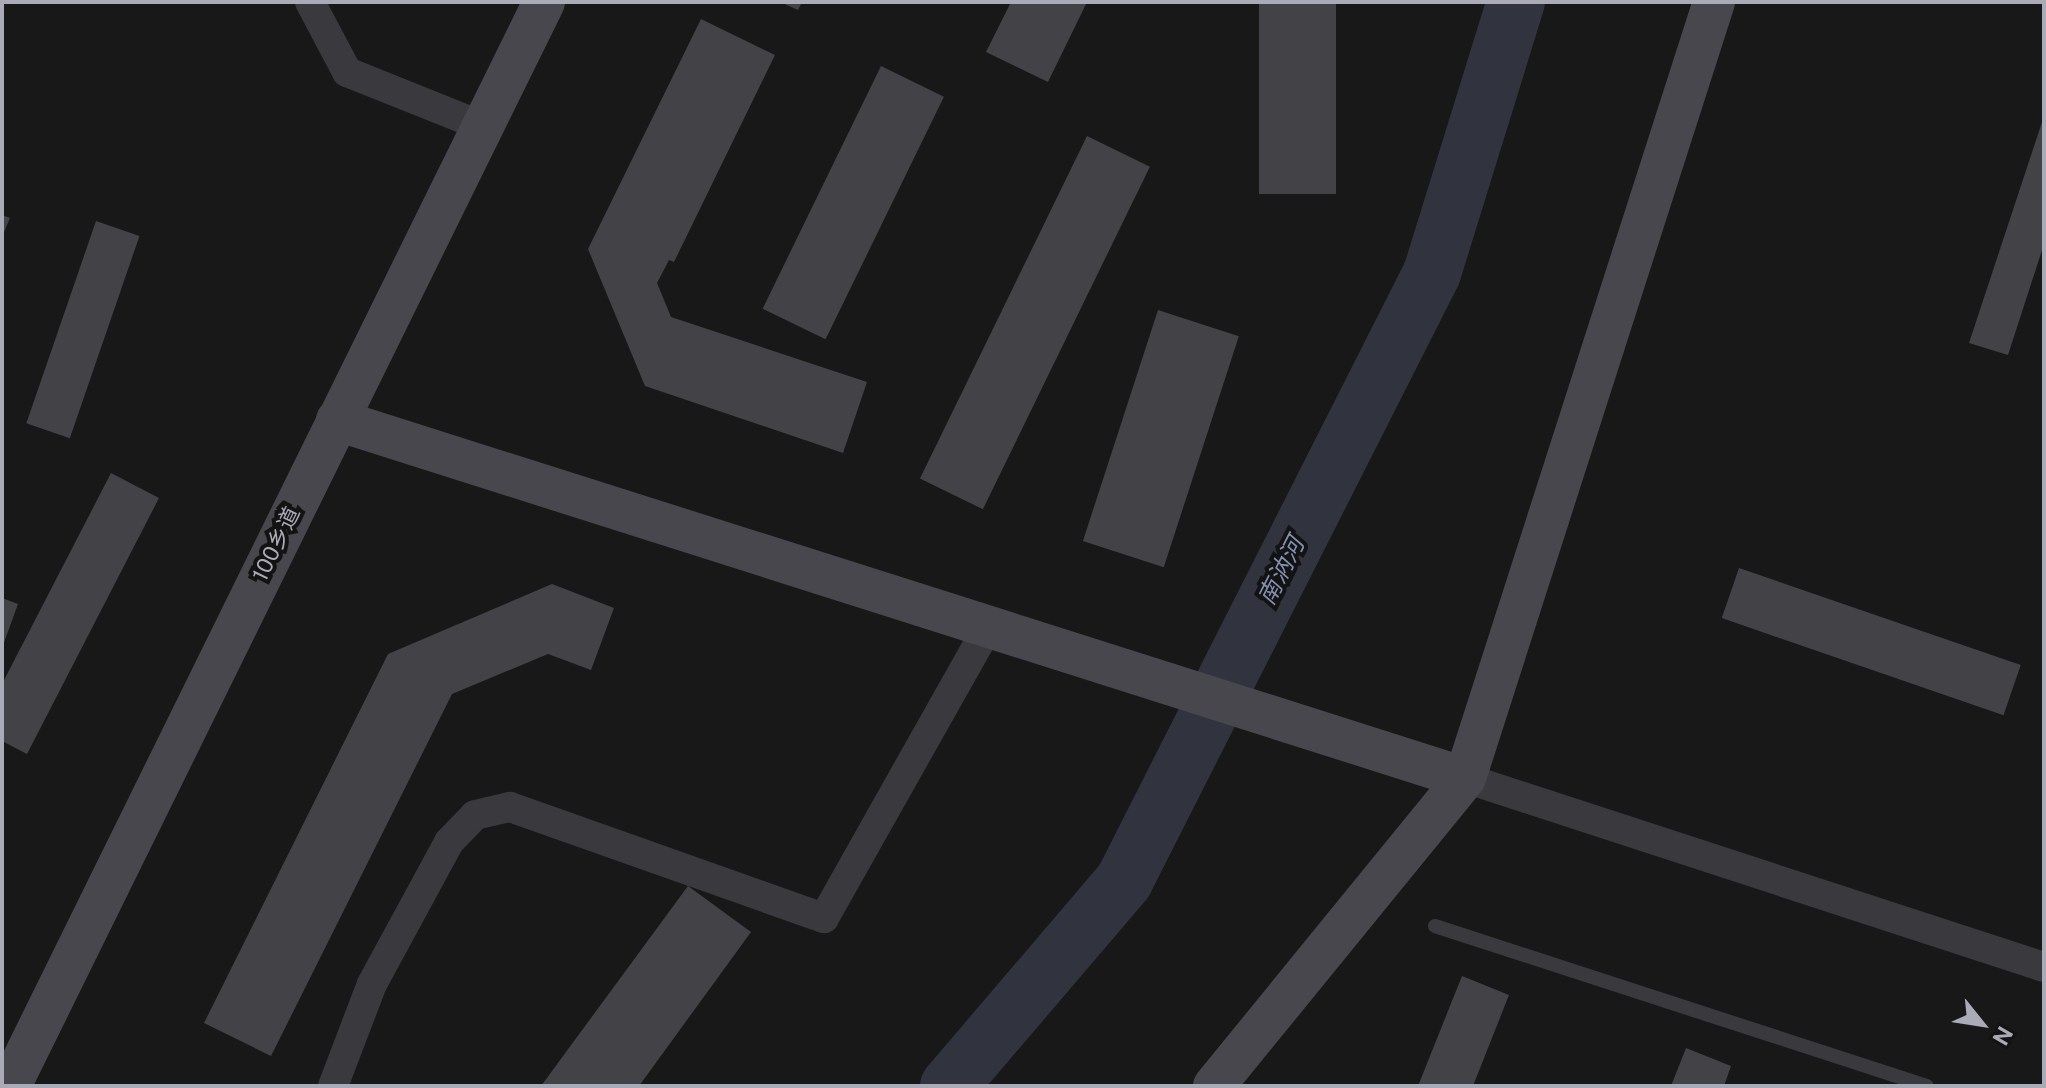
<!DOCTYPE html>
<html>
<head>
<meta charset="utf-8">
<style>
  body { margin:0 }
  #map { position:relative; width:2046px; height:1088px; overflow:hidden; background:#181819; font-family:"Public Sans","Noto Sans SC",sans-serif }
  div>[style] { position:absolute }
  .river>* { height:58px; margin:-29px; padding:0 29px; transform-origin:29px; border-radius:29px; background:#31343e }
  .building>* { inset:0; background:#434246; transform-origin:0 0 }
  .lane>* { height:14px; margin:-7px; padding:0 7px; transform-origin:7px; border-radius:7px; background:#3a393e }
  .street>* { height:30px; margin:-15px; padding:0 15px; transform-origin:15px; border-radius:15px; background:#3a393e }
  .secondary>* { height:42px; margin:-21px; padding:0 21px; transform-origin:21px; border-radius:21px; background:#48474e }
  span { translate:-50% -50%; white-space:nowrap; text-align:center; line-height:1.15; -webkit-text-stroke:8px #131314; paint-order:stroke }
  .street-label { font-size:22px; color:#ababb8 }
  .water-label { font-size:24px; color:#858fb0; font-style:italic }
  .frame { position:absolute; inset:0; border:4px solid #ababb8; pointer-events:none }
  .north { position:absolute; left:1942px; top:984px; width:80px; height:80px; -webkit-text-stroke:6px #131314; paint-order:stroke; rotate:120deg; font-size:22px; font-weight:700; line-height:32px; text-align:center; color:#ababb8 }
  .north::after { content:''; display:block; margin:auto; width:28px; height:36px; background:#ababb8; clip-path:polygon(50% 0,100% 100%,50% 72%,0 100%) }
</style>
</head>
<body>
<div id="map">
  <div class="river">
    <div style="left:949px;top:1086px;width:270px;rotate:-49.5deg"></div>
    <div style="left:1124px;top:881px;width:682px;rotate:-63.13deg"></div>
    <div style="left:1432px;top:273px;width:284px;rotate:-72.8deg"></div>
  </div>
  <div class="building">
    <div style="clip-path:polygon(780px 2px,802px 2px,798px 10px)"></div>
    <div style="clip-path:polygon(1011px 2px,1087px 2px,1048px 82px,986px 52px)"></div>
    <div style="left:1259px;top:2px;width:77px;height:192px"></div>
    <div style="clip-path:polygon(701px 19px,775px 55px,674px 262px,669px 260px,657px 283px,671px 317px,867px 382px,843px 453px,645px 386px,588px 249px)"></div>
    <div style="left:881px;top:66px;width:70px;height:270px;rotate:26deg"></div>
    <div style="clip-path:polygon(2044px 116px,2044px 244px,2008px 355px,1969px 343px)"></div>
    <div style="left:1087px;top:136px;width:70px;height:381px;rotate:26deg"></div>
    <div style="clip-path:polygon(2px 215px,10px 218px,2px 237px)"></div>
    <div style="left:96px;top:221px;width:46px;height:214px;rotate:19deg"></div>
    <div style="left:1158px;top:310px;width:85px;height:243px;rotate:18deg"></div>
    <div style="clip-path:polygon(111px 473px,159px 498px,27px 754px,2px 741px,2px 684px)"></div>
    <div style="left:1739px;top:568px;width:298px;height:53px;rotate:19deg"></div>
    <div style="clip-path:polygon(552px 584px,614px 608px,591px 670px,548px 654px,452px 694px,271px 1056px,204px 1023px,388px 654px)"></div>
    <div style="clip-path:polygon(2px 598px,18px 604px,2px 648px)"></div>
    <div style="clip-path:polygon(688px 886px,751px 932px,639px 1086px,541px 1086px)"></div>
    <div style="clip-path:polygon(1462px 976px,1509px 995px,1473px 1086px,1418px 1086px)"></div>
    <div style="clip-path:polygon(1686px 1048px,1731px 1066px,1724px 1086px,1671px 1086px)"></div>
  </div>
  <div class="lane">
    <div style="left:1435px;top:926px;width:517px;rotate:18.01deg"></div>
  </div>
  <div class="street">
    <div style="left:310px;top:2px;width:79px;rotate:62.1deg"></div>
    <div style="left:347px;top:72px;width:145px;rotate:21.8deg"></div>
    <div style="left:1465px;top:778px;width:609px;rotate:18.08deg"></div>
    <div style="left:333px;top:1086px;width:109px;rotate:-69.1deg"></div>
    <div style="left:372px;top:984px;width:162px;rotate:-61.5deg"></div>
    <div style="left:449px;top:842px;width:37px;rotate:-46deg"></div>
    <div style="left:475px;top:815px;width:36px;rotate:-13deg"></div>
    <div style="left:510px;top:807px;width:333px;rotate:19.5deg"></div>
    <div style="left:824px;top:918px;width:334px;rotate:-60.6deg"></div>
  </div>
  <div class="secondary">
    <div style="left:337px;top:420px;width:1183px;rotate:17.61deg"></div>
    <div style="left:10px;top:1086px;width:1208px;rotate:-63.77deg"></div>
    <div style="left:1214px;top:1086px;width:397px;rotate:-50.8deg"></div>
    <div style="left:1465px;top:778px;width:815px;rotate:-72.21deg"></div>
  </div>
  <div class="street-label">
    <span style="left:276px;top:544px;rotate:-64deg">100乡道</span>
  </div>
  <div class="water-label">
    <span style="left:1281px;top:571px;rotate:-63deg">南汭河</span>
  </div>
  <div class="frame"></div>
  <div class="north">N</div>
</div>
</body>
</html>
